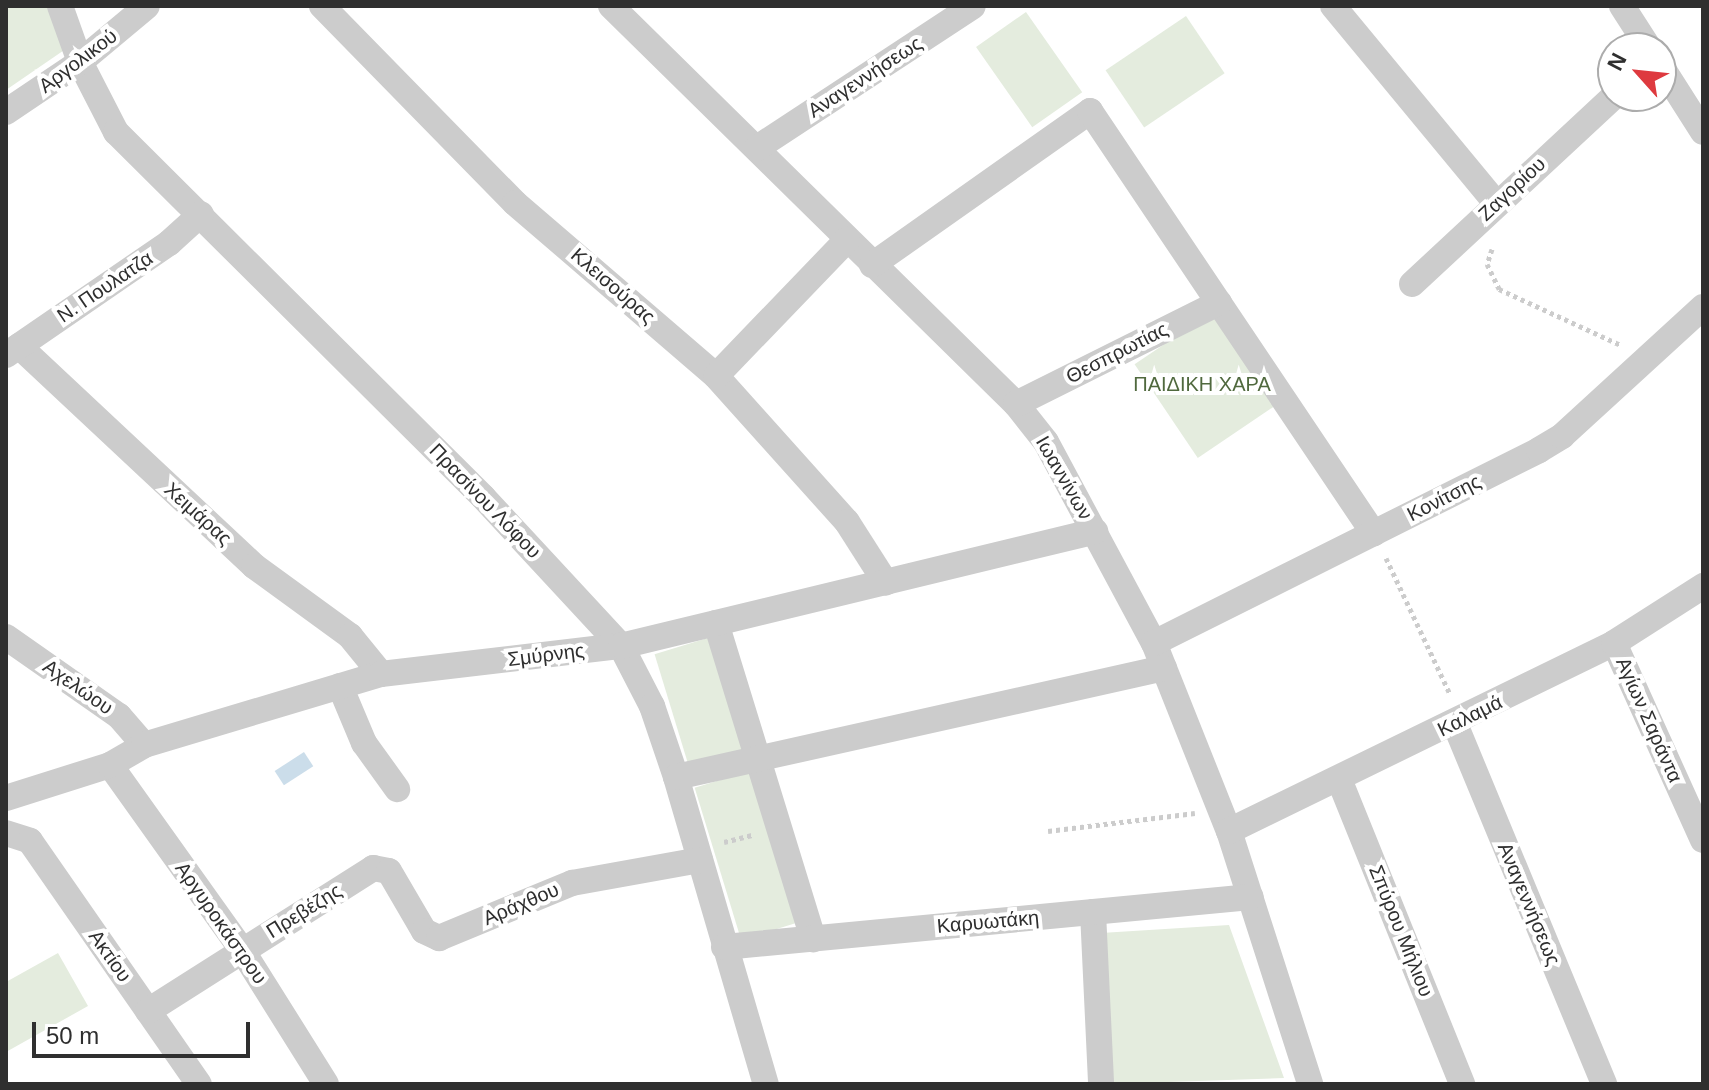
<!DOCTYPE html>
<html>
<head>
<meta charset="utf-8">
<style>
  body { margin:0 }
  #map { position:relative; width:1709px; height:1090px; overflow:hidden; background:#fff; font-family:Helvetica,sans-serif }
  div>[style] { position:absolute }
  .green>* { inset:0; background:#e4ecde; transform-origin:0 0 }
  .water>* { inset:0; background:#cbddea; transform-origin:0 0 }
  .path>* { height:5px; margin-top:-2.5px; transform-origin:0; background:repeating-linear-gradient(90deg,#ccc 0 4px,transparent 0 8px) }
  .street>* { height:26px; margin:-13px; padding:0 13px; transform-origin:13px; border-radius:13px; background:#ccc }
  span { translate:-50% -50%; white-space:nowrap; text-align:center; line-height:1.15; -webkit-text-stroke:8px #fff; paint-order:stroke }
  .street-label { font-size:20px; color:#2f2f2f }
  .park-label { font-size:20px; color:#50693e }
  .frame { position:absolute; inset:0; border:8px solid #2f2f2f; pointer-events:none }
  .north { position:absolute; left:1597px; top:32px; width:80px; height:80px; box-sizing:border-box; background:#fff; border:2px solid #acacac; border-radius:50%; rotate:297deg; font-size:22px; font-weight:700; line-height:32px; text-align:center; color:#2f2f2f }
  .north::after { content:''; display:block; margin:auto; width:28px; height:36px; background:#de3a3f; clip-path:polygon(50% 0,100% 100%,50% 72%,0 100%) }
  .scale { position:absolute; left:32px; top:1022px; width:218px; height:36px; box-sizing:border-box; border:4px solid #2f2f2f; border-top:0; padding-left:10px; font-size:24px; line-height:28px; white-space:nowrap; color:#2f2f2f; -webkit-text-stroke:6px #fff; paint-order:stroke }
</style>
</head>
<body>
<div id="map">
  <div class="green">
    <div style="clip-path:polygon(6px 6px,58px 6px,73px 44px,6px 90px)"></div>
    <div style="left:1026px;top:12px;width:98px;height:61px;rotate:55deg"></div>
    <div style="left:1186px;top:16px;width:69px;height:97px;rotate:56deg"></div>
    <div style="left:1215px;top:310px;width:113px;height:97px;rotate:56deg"></div>
    <div style="left:711px;top:637px;width:117px;height:59px;rotate:73deg"></div>
    <div style="left:753px;top:770px;width:159px;height:61px;rotate:73deg"></div>
    <div style="clip-path:polygon(1229px 925px,1284px 1078px,1110px 1084px,1101px 933px)"></div>
    <div style="clip-path:polygon(58px 953px,88px 1006px,6px 1052px,6px 982px)"></div>
  </div>
  <div class="water">
    <div style="left:304px;top:752px;width:17px;height:35px;rotate:57deg"></div>
  </div>
  <div class="path">
    <div style="left:1492px;top:249px;width:16px;rotate:108deg"></div>
    <div style="left:1487px;top:264px;width:28px;rotate:64deg"></div>
    <div style="left:1499px;top:289px;width:134px;rotate:24.7deg"></div>
    <div style="left:1386px;top:558px;width:150px;rotate:64.8deg"></div>
    <div style="left:1048px;top:831px;width:148px;rotate:-7deg"></div>
    <div style="left:724px;top:842px;width:30px;rotate:-14deg"></div>
  </div>
  <div class="street">
    <div style="left:60px;top:6px;width:59px;rotate:70.3deg"></div>
    <div style="left:80px;top:62px;width:79px;rotate:62.8deg"></div>
    <div style="left:116px;top:132px;width:518px;rotate:44.84deg"></div>
    <div style="left:483px;top:497px;width:203px;rotate:47.2deg"></div>
    <div style="left:621px;top:646px;width:68px;rotate:62.7deg"></div>
    <div style="left:652px;top:706px;width:75px;rotate:71.3deg"></div>
    <div style="left:676px;top:777px;width:320px;rotate:73.7deg"></div>
    <div style="left:322px;top:6px;width:276px;rotate:45.6deg"></div>
    <div style="left:515px;top:203px;width:265px;rotate:40.7deg"></div>
    <div style="left:716px;top:376px;width:196px;rotate:48.1deg"></div>
    <div style="left:847px;top:522px;width:72px;rotate:57.4deg"></div>
    <div style="left:611px;top:6px;width:568px;rotate:44.5deg"></div>
    <div style="left:1016px;top:404px;width:48px;rotate:51.7deg"></div>
    <div style="left:1046px;top:442px;width:228px;rotate:61.8deg"></div>
    <div style="left:1154px;top:643px;width:202px;rotate:68.3deg"></div>
    <div style="left:1229px;top:831px;width:266px;rotate:72.2deg"></div>
    <div style="left:1333px;top:6px;width:256px;rotate:50.4deg"></div>
    <div style="left:1622px;top:6px;width:50px;rotate:57.3deg"></div>
    <div style="left:1661px;top:66px;width:78px;rotate:57.5deg"></div>
    <div style="left:6px;top:112px;width:89px;rotate:-34deg"></div>
    <div style="left:80px;top:62px;width:87px;rotate:-39.9deg"></div>
    <div style="left:757px;top:148px;width:258px;rotate:-33.3deg"></div>
    <div style="left:872px;top:265px;width:267px;rotate:-35.2deg"></div>
    <div style="left:1090px;top:111px;width:509px;rotate:56.12deg"></div>
    <div style="left:1412px;top:284px;width:276px;rotate:-42.9deg"></div>
    <div style="left:19px;top:346px;width:322px;rotate:43.1deg"></div>
    <div style="left:254px;top:566px;width:119px;rotate:36.1deg"></div>
    <div style="left:350px;top:636px;width:49px;rotate:50.8deg"></div>
    <div style="left:6px;top:355px;width:198px;rotate:-34.5deg"></div>
    <div style="left:169px;top:243px;width:43px;rotate:-42.2deg"></div>
    <div style="left:716px;top:376px;width:189px;rotate:-46.1deg"></div>
    <div style="left:1016px;top:404px;width:227px;rotate:-26.5deg"></div>
    <div style="left:716px;top:623px;width:331px;rotate:72.9deg"></div>
    <div style="left:6px;top:637px;width:138px;rotate:35deg"></div>
    <div style="left:119px;top:716px;width:38px;rotate:49deg"></div>
    <div style="left:1154px;top:643px;width:431px;rotate:-26.6deg"></div>
    <div style="left:1539px;top:450px;width:27px;rotate:-31deg"></div>
    <div style="left:1562px;top:436px;width:191px;rotate:-42.5deg"></div>
    <div style="left:1614px;top:643px;width:216px;rotate:65.7deg"></div>
    <div style="left:340px;top:686px;width:62px;rotate:67.2deg"></div>
    <div style="left:364px;top:743px;width:57px;rotate:54.3deg"></div>
    <div style="left:1455px;top:724px;width:390px;rotate:67.5deg"></div>
    <div style="left:110px;top:765px;width:227px;rotate:54.5deg"></div>
    <div style="left:242px;top:950px;width:158px;rotate:57.9deg"></div>
    <div style="left:676px;top:777px;width:500px;rotate:-12.59deg"></div>
    <div style="left:1339px;top:779px;width:329px;rotate:68deg"></div>
    <div style="left:6px;top:798px;width:109px;rotate:-17.6deg"></div>
    <div style="left:110px;top:765px;width:39px;rotate:-30deg"></div>
    <div style="left:144px;top:745px;width:247px;rotate:-16.7deg"></div>
    <div style="left:381px;top:674px;width:242px;rotate:-6.7deg"></div>
    <div style="left:621px;top:646px;width:488px;rotate:-13.6deg"></div>
    <div style="left:1229px;top:831px;width:428px;rotate:-26deg"></div>
    <div style="left:1614px;top:643px;width:106px;rotate:-32.6deg"></div>
    <div style="left:6px;top:833px;width:25px;rotate:18deg"></div>
    <div style="left:30px;top:841px;width:296px;rotate:55.2deg"></div>
    <div style="left:1093px;top:912px;width:172px;rotate:87.3deg"></div>
    <div style="left:724px;top:947px;width:529px;rotate:-5.42deg"></div>
    <div style="left:148px;top:1011px;width:267px;rotate:-32.4deg"></div>
    <div style="left:373px;top:868px;width:16px;rotate:11deg"></div>
    <div style="left:389px;top:871px;width:69px;rotate:59.7deg"></div>
    <div style="left:424px;top:931px;width:17px;rotate:25deg"></div>
    <div style="left:439px;top:938px;width:144px;rotate:-22.5deg"></div>
    <div style="left:572px;top:883px;width:130px;rotate:-10.2deg"></div>
  </div>
  <div class="street-label">
    <span style="left:78px;top:61px;rotate:-37deg">Αργολικού</span>
    <span style="left:865px;top:77px;rotate:-33deg">Αναγεννήσεως</span>
    <span style="left:1512px;top:189px;rotate:-43deg">Ζαγορίου</span>
    <span style="left:613px;top:286px;rotate:41deg">Κλεισούρας</span>
    <span style="left:105px;top:287px;rotate:-34deg">Ν. Πουλατζα</span>
    <span style="left:1117px;top:353px;rotate:-27deg">Θεσπρωτίας</span>
    <span style="left:1064px;top:478px;rotate:60deg">Ιωαννίνων</span>
    <span style="left:1444px;top:498px;rotate:-27deg">Κονίτσης</span>
    <span style="left:485px;top:501px;rotate:46deg">Πρασίνου Λόφου</span>
    <span style="left:198px;top:514px;rotate:42deg">Χειμάρας</span>
    <span style="left:546px;top:655px;rotate:-7deg">Σμύρνης</span>
    <span style="left:78px;top:687px;rotate:35deg">Αχελώου</span>
    <span style="left:1470px;top:716px;rotate:-26deg">Καλαμά</span>
    <span style="left:1649px;top:720px;rotate:66deg">Αγίων Σαράντα</span>
    <span style="left:521px;top:904px;rotate:-23deg">Αράχθου</span>
    <span style="left:1529px;top:904px;rotate:67deg">Αναγεννήσεως</span>
    <span style="left:304px;top:911px;rotate:-32deg">Πρεβέζης</span>
    <span style="left:988px;top:922px;rotate:-5deg">Καρυωτάκη</span>
    <span style="left:221px;top:923px;rotate:55deg">Αργυροκάστρου</span>
    <span style="left:1401px;top:931px;rotate:68deg">Σπύρου Μήλιου</span>
    <span style="left:110px;top:956px;rotate:55deg">Ακτίου</span>
  </div>
  <div class="park-label">
    <span style="left:1202px;top:384px">ΠΑΙΔΙΚΗ ΧΑΡΑ</span>
  </div>
  <div class="frame"></div>
  <div class="north">N</div>
  <div class="scale">50 m</div>
</div>
</body>
</html>
